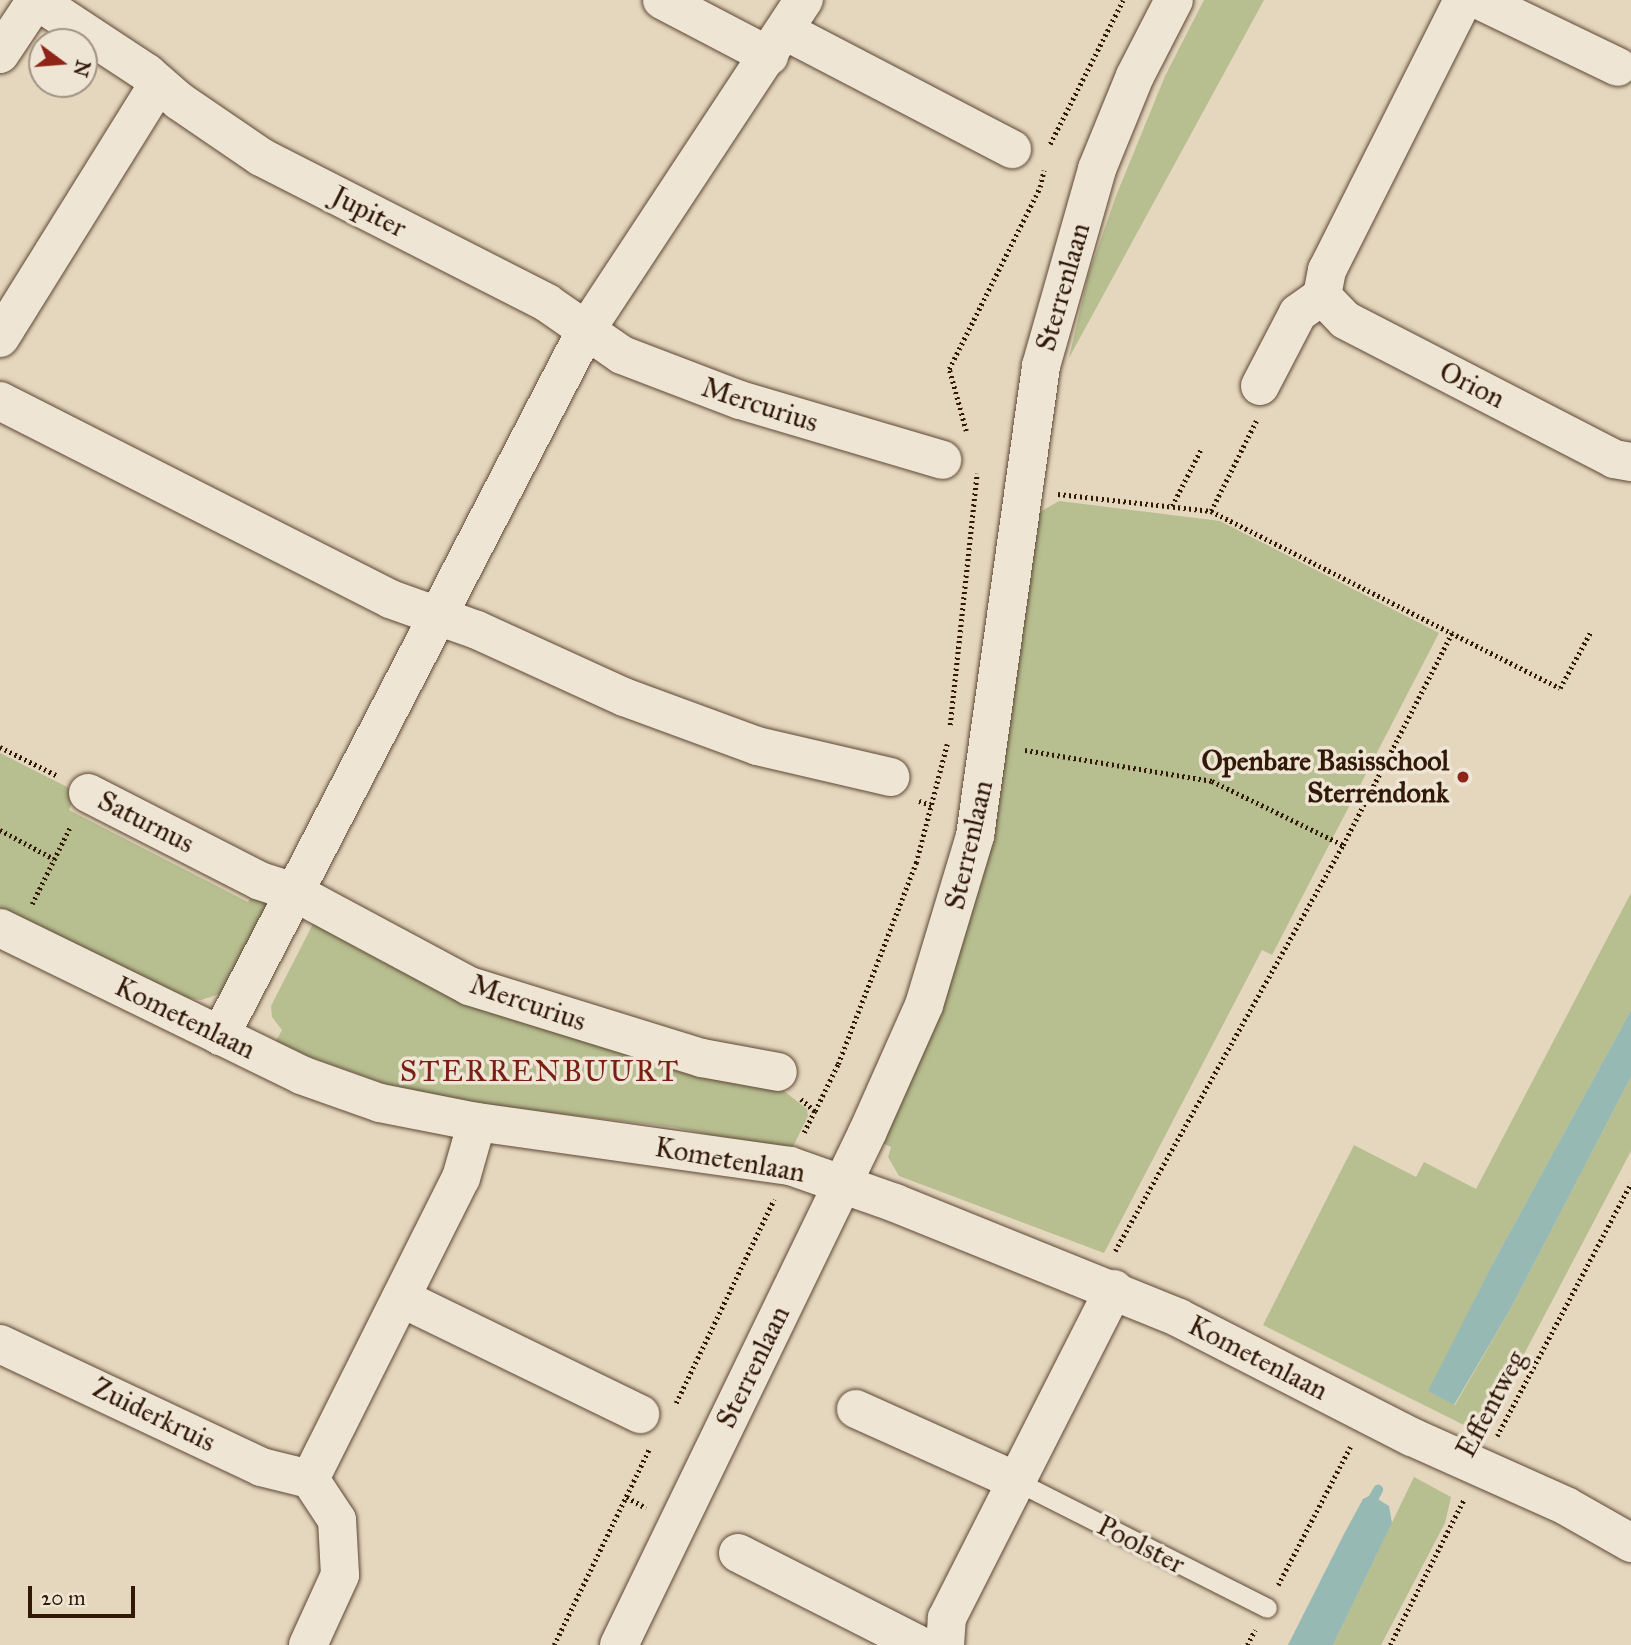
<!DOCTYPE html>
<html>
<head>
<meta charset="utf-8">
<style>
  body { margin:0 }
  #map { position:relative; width:1631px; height:1645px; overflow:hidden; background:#e5d7be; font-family:"IM FELL Great Primer",serif }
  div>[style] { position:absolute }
  .green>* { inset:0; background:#b7be90 }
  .water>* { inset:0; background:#96b9b3 }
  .stream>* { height:10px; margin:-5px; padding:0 5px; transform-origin:5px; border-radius:5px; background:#96b9b3 }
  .path>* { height:4.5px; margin-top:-2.25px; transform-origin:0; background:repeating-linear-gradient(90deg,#311807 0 2px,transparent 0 5.5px) }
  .roads { filter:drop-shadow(0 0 2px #5e4835) drop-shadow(0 0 2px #5e4835) }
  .lane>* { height:19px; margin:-9.5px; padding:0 9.5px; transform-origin:9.5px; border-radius:9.5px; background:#eee5d5 }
  .street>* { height:38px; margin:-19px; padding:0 19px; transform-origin:19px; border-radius:19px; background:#eee5d5 }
  .dots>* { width:19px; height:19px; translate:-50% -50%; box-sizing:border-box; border:4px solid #eee5d5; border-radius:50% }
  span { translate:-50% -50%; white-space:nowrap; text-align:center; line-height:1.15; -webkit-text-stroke:7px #eee5d5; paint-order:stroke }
  .street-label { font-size:28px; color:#311807 }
  .poi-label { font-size:28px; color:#311807; font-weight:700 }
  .right { translate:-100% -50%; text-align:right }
  .neighbourhood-label { font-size:30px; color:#7a1f14; letter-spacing:2px }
  .north { position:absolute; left:28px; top:28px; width:70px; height:70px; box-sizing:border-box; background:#eee5d5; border:2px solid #a29383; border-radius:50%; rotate:106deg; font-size:19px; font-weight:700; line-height:28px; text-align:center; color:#311807 }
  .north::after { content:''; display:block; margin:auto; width:24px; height:32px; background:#8f2418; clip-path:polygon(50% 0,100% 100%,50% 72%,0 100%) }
  .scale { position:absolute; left:28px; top:1586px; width:107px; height:32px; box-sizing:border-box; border:4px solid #311807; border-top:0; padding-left:9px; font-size:21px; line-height:24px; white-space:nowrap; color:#311807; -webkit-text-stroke:5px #eee5d5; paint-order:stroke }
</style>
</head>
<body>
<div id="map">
  <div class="green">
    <div style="clip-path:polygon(1204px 0,1264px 0,1069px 358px,1088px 276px,1116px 196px,1165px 76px)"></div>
    <div style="clip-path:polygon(1059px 501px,1220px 521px,1439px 633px,1272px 955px,1262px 950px,1104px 1253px,899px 1176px,888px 1157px,891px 1147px,880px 1142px,916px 1061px,1026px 520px)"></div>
    <div style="clip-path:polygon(0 753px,77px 792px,69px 810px,248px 902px,254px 891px,273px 901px,223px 993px,201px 1000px,187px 998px,0 913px)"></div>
    <div style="clip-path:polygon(1631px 893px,1631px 1010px,1493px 1263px,1429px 1391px,1455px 1405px,1511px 1308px,1631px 1077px,1631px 1151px,1482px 1434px,1263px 1325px,1354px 1145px,1416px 1177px,1424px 1162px,1476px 1189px)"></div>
    <div style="clip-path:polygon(318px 914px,360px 937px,356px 948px,464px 1003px,697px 1076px,784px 1091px,807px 1109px,808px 1116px,791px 1151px,672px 1127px,476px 1104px,386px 1084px,305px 1055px,276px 1041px,282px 1030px,272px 1017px,271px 1006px)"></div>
    <div style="clip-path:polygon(1414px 1477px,1451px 1497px,1445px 1523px,1381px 1645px,1333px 1645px)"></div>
  </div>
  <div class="water">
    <div style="clip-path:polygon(1631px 1010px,1631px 1077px,1511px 1308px,1454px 1405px,1428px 1391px,1493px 1263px)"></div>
    <div style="clip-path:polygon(1371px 1495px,1389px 1506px,1392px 1523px,1333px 1645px,1288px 1645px,1344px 1534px,1363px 1499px)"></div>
  </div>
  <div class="stream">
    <div style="left:1368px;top:1508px;width:21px;rotate:-61deg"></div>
  </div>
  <div class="path">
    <div style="left:1050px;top:144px;width:161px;rotate:-63.1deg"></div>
    <div style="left:966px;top:431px;width:64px;rotate:-105.3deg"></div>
    <div style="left:949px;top:369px;width:203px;rotate:-63.4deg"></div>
    <div style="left:1040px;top:187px;width:17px;rotate:-77deg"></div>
    <div style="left:1058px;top:494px;width:154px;rotate:6.3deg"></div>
    <div style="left:1211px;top:511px;width:391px;rotate:26.9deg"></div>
    <div style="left:1560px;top:688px;width:63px;rotate:-61.4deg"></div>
    <div style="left:1172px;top:506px;width:64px;rotate:-63deg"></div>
    <div style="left:1211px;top:511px;width:101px;rotate:-63.4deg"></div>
    <div style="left:950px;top:725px;width:253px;rotate:-83.9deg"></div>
    <div style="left:0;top:747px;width:65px;rotate:26.6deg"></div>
    <div style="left:1025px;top:750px;width:190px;rotate:9.4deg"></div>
    <div style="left:1212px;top:781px;width:146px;rotate:26deg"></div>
    <div style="left:919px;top:801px;width:16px;rotate:18deg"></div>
    <div style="left:0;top:830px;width:61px;rotate:28.2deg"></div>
    <div style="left:32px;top:904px;width:86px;rotate:-63.7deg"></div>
    <div style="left:801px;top:1099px;width:18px;rotate:41deg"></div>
    <div style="left:815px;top:1111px;width:25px;rotate:116deg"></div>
    <div style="left:815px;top:1111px;width:52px;rotate:-63.9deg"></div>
    <div style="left:838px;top:1064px;width:216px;rotate:-68.8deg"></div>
    <div style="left:916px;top:863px;width:123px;rotate:-75.4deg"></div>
    <div style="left:1115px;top:1251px;width:466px;rotate:-60.7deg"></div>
    <div style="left:1343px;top:845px;width:238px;rotate:-62.8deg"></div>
    <div style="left:676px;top:1403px;width:226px;rotate:-64.3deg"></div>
    <div style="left:1497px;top:1436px;width:286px;rotate:-62.1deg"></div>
    <div style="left:627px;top:1497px;width:22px;rotate:30deg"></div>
    <div style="left:1278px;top:1585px;width:156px;rotate:-62.4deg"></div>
    <div style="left:554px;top:1645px;width:218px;rotate:-64.1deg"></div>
    <div style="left:1247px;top:1645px;width:17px;rotate:-62deg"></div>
    <div style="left:1390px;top:1645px;width:164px;rotate:-63.1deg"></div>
  </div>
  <div class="roads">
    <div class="lane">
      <div style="left:1016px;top:1481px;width:281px;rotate:26.8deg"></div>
    </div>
    <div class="street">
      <div style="left:36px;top:0;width:133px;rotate:33.3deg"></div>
      <div style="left:147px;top:73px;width:43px;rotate:41.2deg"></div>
      <div style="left:179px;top:101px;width:99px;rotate:34.3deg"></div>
      <div style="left:261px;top:157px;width:321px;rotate:27deg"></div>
      <div style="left:547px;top:303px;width:91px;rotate:34.7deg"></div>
      <div style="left:622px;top:355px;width:126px;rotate:20.9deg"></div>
      <div style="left:740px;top:400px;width:211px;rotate:16.5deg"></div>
      <div style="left:662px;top:0;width:121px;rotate:27.6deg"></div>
      <div style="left:1463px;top:0;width:302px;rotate:116.7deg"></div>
      <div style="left:1327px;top:270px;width:26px;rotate:101deg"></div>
      <div style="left:1322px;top:296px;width:33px;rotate:46deg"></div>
      <div style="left:1345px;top:320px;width:303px;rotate:27.3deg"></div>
      <div style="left:1614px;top:459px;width:17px;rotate:10deg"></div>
      <div style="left:1479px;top:0;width:154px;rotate:25.7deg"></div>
      <div style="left:785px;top:31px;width:256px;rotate:27.5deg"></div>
      <div style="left:0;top:54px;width:65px;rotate:-56.3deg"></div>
      <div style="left:0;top:338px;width:299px;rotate:-58.1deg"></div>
      <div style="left:1260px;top:386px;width:82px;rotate:-62.5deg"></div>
      <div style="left:1298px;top:313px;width:29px;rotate:-35deg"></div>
      <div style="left:0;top:401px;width:437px;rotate:26.9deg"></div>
      <div style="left:390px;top:599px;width:92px;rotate:19.6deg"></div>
      <div style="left:477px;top:630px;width:162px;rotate:24.5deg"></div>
      <div style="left:624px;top:697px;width:142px;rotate:20.2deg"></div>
      <div style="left:757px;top:746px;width:137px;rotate:13.1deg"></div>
      <div style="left:88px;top:793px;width:193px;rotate:27.1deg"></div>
      <div style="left:260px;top:881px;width:36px;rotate:18deg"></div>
      <div style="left:294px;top:892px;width:199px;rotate:28.2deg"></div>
      <div style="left:469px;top:986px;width:244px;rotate:17.2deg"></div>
      <div style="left:702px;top:1058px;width:77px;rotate:10.4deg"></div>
      <div style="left:0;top:928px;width:335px;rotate:26deg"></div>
      <div style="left:301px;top:1075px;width:84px;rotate:19.5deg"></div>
      <div style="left:380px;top:1103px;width:99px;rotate:11.1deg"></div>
      <div style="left:477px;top:1122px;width:316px;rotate:8deg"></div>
      <div style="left:790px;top:1166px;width:111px;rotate:19.4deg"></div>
      <div style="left:895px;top:1203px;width:306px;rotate:22deg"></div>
      <div style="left:1179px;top:1318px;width:262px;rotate:27.1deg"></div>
      <div style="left:1412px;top:1437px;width:169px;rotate:24.1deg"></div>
      <div style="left:1566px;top:1506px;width:75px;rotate:29.6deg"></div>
      <div style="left:220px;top:1036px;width:795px;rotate:-62.6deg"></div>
      <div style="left:586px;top:330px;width:396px;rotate:-56.6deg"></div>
      <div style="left:401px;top:1298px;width:266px;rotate:25.9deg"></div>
      <div style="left:0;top:1344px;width:289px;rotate:25.2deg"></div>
      <div style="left:261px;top:1467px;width:50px;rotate:13.8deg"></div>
      <div style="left:856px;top:1409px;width:175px;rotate:24.2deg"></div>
      <div style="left:738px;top:1553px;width:203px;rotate:26.9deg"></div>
      <div style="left:308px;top:1645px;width:77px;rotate:-65.4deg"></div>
      <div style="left:340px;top:1575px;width:55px;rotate:-93.1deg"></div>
      <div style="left:337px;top:1520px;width:49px;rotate:-123.4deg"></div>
      <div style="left:310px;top:1479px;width:337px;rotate:-63.4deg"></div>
      <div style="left:461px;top:1178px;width:58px;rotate:-74.1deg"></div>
      <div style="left:619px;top:1645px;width:571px;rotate:-64.15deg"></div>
      <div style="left:868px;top:1131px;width:138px;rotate:-66deg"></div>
      <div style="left:924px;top:1005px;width:177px;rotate:-73.2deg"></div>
      <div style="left:975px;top:836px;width:475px;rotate:-82deg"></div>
      <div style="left:1041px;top:366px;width:205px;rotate:-74.1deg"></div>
      <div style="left:1097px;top:169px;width:100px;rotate:-67.8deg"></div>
      <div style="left:1135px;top:76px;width:85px;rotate:-62.8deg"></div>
      <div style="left:945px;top:1645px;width:27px;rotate:-86deg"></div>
      <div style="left:947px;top:1618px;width:369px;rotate:-63.1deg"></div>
    </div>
  </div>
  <div class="dots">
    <div style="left:1463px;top:777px;background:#8f2418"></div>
  </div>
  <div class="street-label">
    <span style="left:369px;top:212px;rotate:27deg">Jupiter</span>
    <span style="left:1063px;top:287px;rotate:-74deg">Sterrenlaan</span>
    <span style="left:1472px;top:385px;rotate:27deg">Orion</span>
    <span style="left:760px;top:405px;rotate:18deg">Mercurius</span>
    <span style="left:146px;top:822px;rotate:27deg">Saturnus</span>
    <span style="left:969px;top:845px;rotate:-77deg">Sterrenlaan</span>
    <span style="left:528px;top:1003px;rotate:19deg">Mercurius</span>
    <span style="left:185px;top:1018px;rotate:26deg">Kometenlaan</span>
    <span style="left:730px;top:1160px;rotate:10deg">Kometenlaan</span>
    <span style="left:1258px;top:1358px;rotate:27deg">Kometenlaan</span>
    <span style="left:753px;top:1367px;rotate:-64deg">Sterrenlaan</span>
    <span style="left:1491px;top:1404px;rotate:-62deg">Effentweg</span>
    <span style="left:154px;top:1415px;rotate:26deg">Zuiderkruis</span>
    <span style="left:1141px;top:1545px;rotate:27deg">Poolster</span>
  </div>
  <div class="poi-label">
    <span class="right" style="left:1449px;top:777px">Openbare Basisschool<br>Sterrendonk</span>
  </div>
  <div class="neighbourhood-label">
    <span style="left:540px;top:1071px">STERRENBUURT</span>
  </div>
  <div class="north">N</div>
  <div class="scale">20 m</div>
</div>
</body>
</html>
